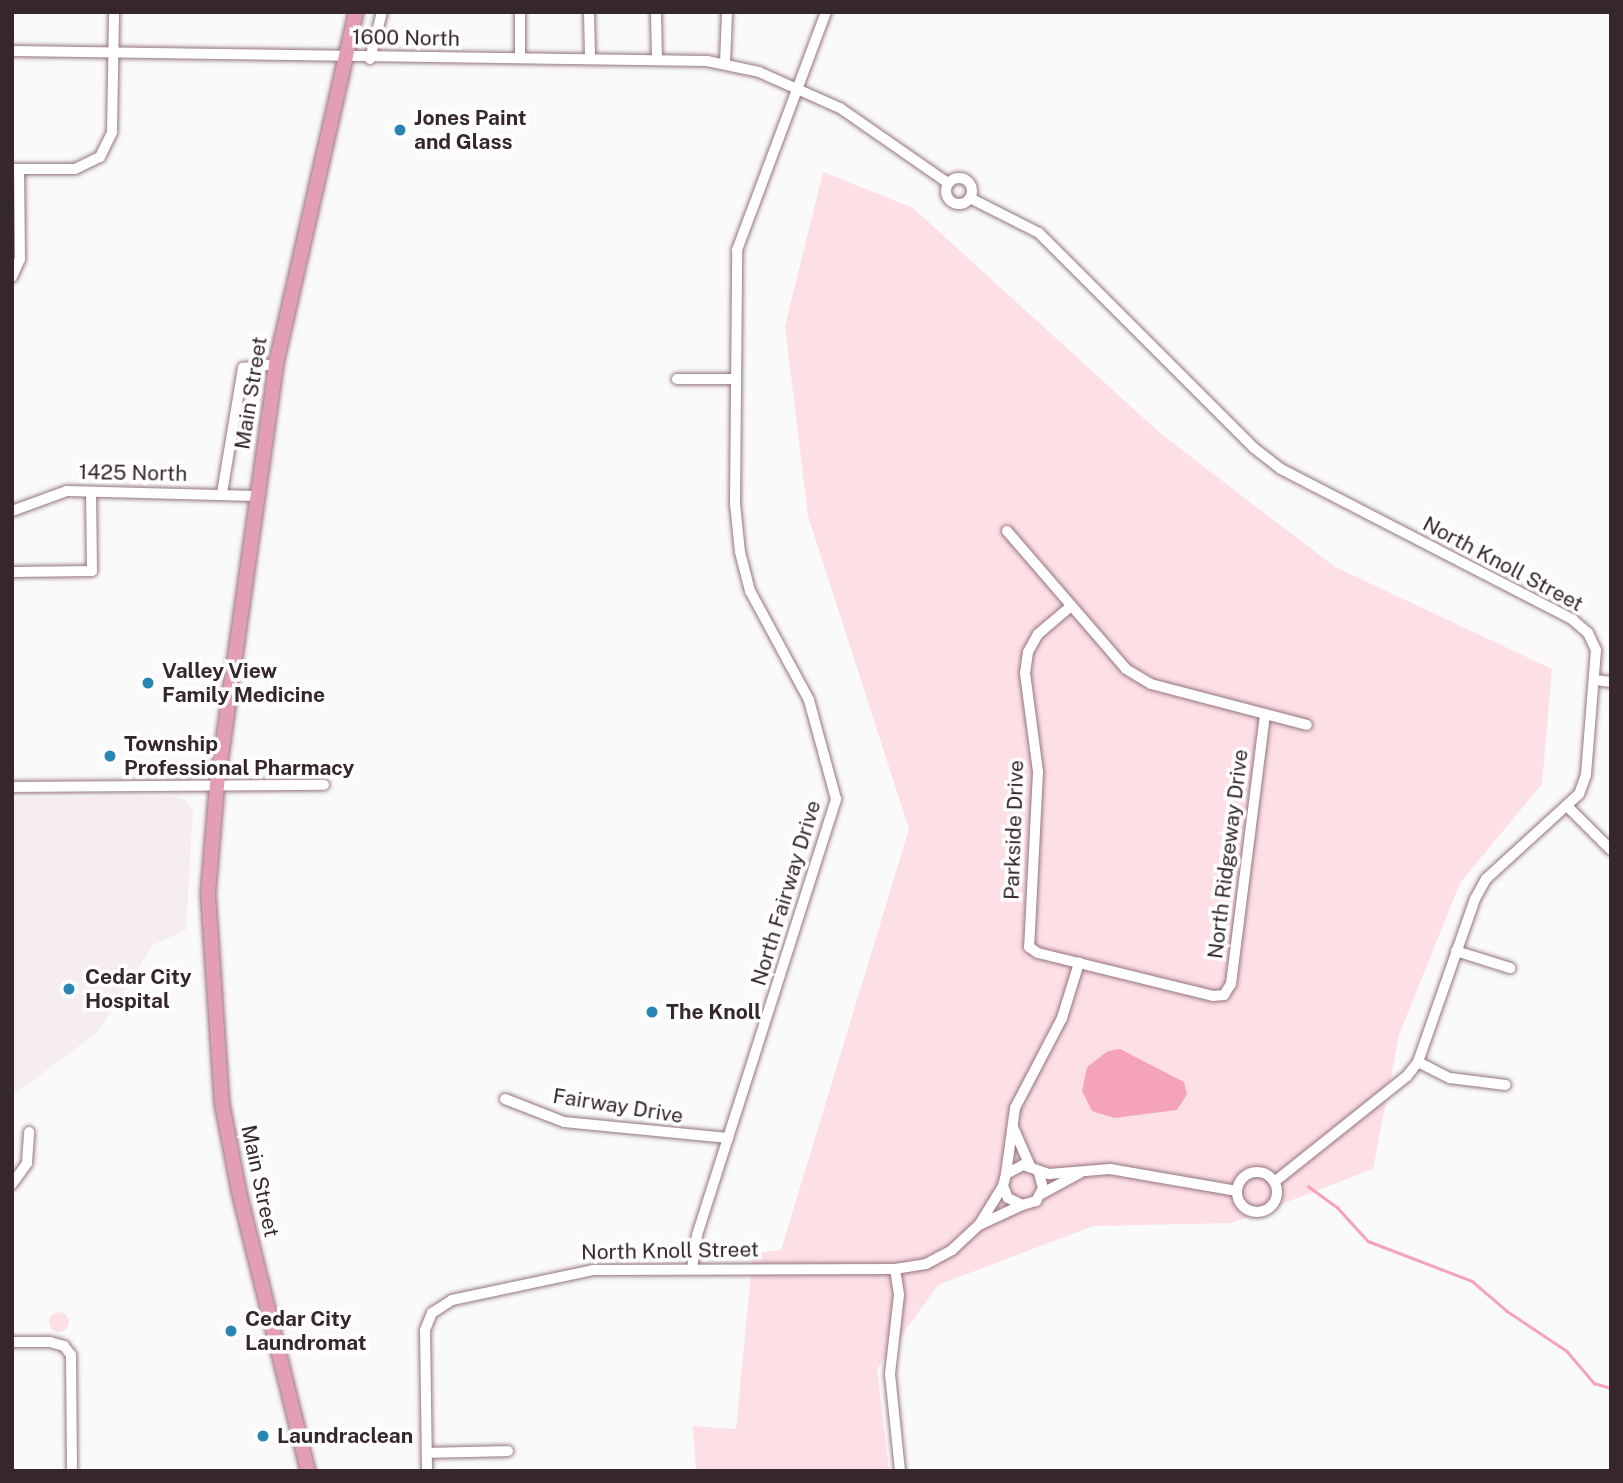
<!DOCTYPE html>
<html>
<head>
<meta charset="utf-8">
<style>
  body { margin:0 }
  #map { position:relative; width:1623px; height:1483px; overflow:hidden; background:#fafafa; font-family:"Public Sans",sans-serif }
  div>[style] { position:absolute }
  .built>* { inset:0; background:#f6edef }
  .green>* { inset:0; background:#fddfe6 }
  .round { border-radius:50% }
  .water>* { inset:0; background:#f5a3ba }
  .stream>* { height:2.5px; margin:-1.25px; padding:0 1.25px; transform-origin:1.25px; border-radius:1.25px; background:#f5a3ba }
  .roads { filter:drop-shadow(0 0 2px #95747d) drop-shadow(0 0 2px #95747d) }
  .minor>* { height:10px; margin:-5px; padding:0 5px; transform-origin:5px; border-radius:5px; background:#fff }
  .minor>.ring { margin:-5px; padding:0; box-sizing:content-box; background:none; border:10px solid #fff; border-radius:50% }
  .major>* { height:14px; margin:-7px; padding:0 7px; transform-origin:7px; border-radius:7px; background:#e39db5 }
  .dots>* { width:19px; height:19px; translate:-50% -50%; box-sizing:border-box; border:4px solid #fff; border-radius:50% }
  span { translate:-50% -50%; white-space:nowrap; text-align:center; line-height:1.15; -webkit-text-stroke:7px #fff; paint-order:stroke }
  .street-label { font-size:21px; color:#35272b }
  .poi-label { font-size:21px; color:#35272b; font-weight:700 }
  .left { translate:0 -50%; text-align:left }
  .frame { position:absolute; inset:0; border:14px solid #35272b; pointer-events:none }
</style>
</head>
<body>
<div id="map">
  <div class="built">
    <div style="clip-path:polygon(172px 796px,185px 800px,193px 809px,186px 930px,153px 945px,98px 1032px,12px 1096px,12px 798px)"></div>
  </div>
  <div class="green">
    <div style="clip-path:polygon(823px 172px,913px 208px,1161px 434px,1335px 567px,1552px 669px,1542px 784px,1460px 883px,1399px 1035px,1373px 1169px,1232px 1223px,1093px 1226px,938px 1285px,877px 1369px,889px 1471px,696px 1471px,693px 1426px,736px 1429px,753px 1253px,781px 1250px,909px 829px,808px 516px,785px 326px)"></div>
    <div class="round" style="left:49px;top:1312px;width:20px;height:20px"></div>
  </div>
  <div class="water">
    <div style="clip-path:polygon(1120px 1049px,1184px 1082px,1187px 1094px,1177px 1110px,1114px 1118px,1092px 1111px,1082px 1091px,1087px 1067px,1108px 1051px)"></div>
  </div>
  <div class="stream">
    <div style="left:1308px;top:1186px;width:37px;rotate:36deg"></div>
    <div style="left:1338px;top:1208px;width:45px;rotate:47.7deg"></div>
    <div style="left:1368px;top:1241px;width:111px;rotate:21deg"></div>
    <div style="left:1472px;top:1281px;width:46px;rotate:40.6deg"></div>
    <div style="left:1507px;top:1311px;width:72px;rotate:33.7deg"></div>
    <div style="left:1567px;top:1351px;width:42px;rotate:49.8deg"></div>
    <div style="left:1594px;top:1383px;width:18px;rotate:16deg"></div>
  </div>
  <div class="roads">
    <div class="minor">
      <div style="left:589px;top:12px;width:45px;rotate:88.7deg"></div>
      <div style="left:656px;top:12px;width:46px;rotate:88.8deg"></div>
      <div style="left:12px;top:51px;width:695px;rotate:0.82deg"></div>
      <div style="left:707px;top:61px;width:53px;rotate:11.9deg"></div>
      <div style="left:759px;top:72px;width:89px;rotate:24deg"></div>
      <div style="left:840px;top:108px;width:131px;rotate:34.8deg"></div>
      <div style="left:520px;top:58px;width:46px;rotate:-90deg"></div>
      <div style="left:370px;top:59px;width:49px;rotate:-75.7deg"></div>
      <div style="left:725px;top:64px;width:52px;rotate:-87.8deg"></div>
      <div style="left:12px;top:169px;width:63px"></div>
      <div style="left:75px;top:169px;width:28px;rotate:-26deg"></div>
      <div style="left:100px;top:157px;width:28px;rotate:-64deg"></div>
      <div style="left:112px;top:132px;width:120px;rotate:-89deg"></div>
      <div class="ring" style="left:946px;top:178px;width:16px;height:16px"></div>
      <div style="left:970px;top:198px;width:77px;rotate:26.9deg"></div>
      <div style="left:1039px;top:233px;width:304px;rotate:45deg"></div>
      <div style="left:1254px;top:448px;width:34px;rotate:38deg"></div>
      <div style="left:1281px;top:469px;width:329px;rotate:27.3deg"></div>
      <div style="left:1573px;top:620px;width:20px;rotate:41deg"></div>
      <div style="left:1588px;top:633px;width:19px;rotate:65deg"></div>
      <div style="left:1596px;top:650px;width:125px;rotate:94.6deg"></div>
      <div style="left:1586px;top:775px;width:20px;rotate:110deg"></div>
      <div style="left:1579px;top:794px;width:126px;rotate:137.6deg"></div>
      <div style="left:1486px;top:879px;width:23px;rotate:119deg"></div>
      <div style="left:1475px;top:899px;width:173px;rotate:109.3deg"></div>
      <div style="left:1418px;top:1062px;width:18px;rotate:128deg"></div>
      <div style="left:1407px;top:1076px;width:170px;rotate:141.4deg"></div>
      <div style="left:12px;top:277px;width:20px;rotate:-66deg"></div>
      <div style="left:20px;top:259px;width:90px;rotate:-90.6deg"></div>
      <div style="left:677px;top:379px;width:57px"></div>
      <div style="left:222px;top:493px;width:127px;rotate:-80.5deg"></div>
      <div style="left:243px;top:368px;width:33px;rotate:-7deg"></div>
      <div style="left:12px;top:511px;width:59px;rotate:-20deg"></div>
      <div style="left:67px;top:491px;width:189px;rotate:1.5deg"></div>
      <div style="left:1007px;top:531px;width:182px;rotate:49.2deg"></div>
      <div style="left:1126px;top:669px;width:29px;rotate:31deg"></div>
      <div style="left:1151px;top:684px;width:161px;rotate:14.7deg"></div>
      <div style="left:12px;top:572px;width:80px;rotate:-0.7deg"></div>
      <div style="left:92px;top:571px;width:79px;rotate:-90.7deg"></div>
      <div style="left:1070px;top:607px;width:42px;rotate:139.8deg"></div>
      <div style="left:1038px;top:634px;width:21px;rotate:119deg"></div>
      <div style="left:1028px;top:652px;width:21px;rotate:98deg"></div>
      <div style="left:1025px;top:673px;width:100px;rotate:82.5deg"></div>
      <div style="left:1038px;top:772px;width:175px;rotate:92.9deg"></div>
      <div style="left:1029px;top:947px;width:11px;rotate:34deg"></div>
      <div style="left:1038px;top:953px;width:180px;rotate:13.8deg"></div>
      <div style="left:1213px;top:996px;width:11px;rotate:-5deg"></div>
      <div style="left:1224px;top:995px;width:13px;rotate:-58deg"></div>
      <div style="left:1231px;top:984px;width:270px;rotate:-82.8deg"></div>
      <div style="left:1595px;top:680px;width:16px;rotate:7deg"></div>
      <div style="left:12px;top:787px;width:312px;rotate:-0.4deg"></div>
      <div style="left:1568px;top:807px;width:61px;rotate:45deg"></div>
      <div style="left:1456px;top:951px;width:57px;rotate:17.5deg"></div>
      <div style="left:1418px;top:1062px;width:36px;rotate:27deg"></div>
      <div style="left:1450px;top:1078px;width:56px;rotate:7.1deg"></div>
      <div style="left:505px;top:1099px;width:63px;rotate:21.3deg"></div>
      <div style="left:564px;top:1122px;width:165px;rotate:5.6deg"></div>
      <div style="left:1013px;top:1127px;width:43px;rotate:66.4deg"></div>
      <div class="ring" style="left:1237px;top:1172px;width:30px;height:30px"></div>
      <div style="left:1039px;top:1173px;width:16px;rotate:75deg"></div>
      <div style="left:1043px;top:1188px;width:15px;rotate:118deg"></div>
      <div style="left:1036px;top:1201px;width:15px;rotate:164deg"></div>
      <div style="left:1022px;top:1205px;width:16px;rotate:-153deg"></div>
      <div style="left:1008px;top:1198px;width:13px;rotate:-113deg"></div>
      <div style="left:1003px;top:1186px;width:12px;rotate:-76deg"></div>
      <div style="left:1006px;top:1174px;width:19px;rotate:-28deg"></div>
      <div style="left:1023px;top:1165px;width:28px;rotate:19deg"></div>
      <div style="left:1049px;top:1174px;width:61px;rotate:-4.7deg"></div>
      <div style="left:1110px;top:1169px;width:129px;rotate:9.8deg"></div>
      <div style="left:1006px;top:1174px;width:67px;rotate:-82.2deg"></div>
      <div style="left:1015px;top:1108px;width:102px;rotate:-62.4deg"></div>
      <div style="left:1062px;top:1018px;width:58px;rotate:-72.8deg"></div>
      <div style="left:12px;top:1184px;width:26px;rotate:-54deg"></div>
      <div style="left:27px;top:1163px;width:31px;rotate:-86deg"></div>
      <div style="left:1041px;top:1194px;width:44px;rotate:-28.3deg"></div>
      <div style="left:979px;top:1225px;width:47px;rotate:-24.9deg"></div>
      <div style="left:692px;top:1268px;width:33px;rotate:-81deg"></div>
      <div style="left:697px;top:1235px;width:458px;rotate:-72.3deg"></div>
      <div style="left:836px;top:799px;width:103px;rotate:-105.3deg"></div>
      <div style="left:809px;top:700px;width:124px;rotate:-118.4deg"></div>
      <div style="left:750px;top:591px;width:40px;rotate:-104.4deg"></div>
      <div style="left:740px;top:552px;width:48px;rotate:-95.9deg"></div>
      <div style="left:735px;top:504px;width:254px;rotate:-89.5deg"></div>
      <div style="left:737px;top:250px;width:254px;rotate:-69.5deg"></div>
      <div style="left:895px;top:1269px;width:26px;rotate:81deg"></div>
      <div style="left:899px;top:1295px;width:80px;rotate:96.5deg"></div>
      <div style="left:890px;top:1374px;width:98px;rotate:84.1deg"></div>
      <div style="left:12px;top:1342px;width:38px"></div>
      <div style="left:50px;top:1342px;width:15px;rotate:16deg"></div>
      <div style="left:64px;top:1346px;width:11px;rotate:52deg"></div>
      <div style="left:71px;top:1355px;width:116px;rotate:89.5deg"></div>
      <div style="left:427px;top:1453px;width:81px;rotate:-1.4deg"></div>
      <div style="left:427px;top:1471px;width:141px;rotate:-90.8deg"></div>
      <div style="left:425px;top:1330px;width:18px;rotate:-68deg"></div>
      <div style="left:432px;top:1313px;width:24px;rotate:-33deg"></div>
      <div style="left:452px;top:1300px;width:144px;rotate:-12deg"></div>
      <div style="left:593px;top:1270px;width:302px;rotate:-0.2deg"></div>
      <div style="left:895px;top:1269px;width:31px;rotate:-9deg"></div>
      <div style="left:926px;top:1264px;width:30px;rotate:-28deg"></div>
      <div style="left:952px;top:1250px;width:37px;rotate:-43deg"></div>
      <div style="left:979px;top:1225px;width:46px;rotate:-58.4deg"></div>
    </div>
    <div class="major">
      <div style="left:308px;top:1471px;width:287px;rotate:-103.9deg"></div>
      <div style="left:239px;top:1192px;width:90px;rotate:-100.9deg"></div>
      <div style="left:222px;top:1104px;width:210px;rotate:-93.8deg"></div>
      <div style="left:208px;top:894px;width:109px;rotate:-85.3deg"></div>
      <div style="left:217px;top:785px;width:425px;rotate:-82deg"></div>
      <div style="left:276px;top:364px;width:361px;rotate:-77.2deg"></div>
    </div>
  </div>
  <div class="dots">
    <div style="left:400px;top:130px;background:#2787b2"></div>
    <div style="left:148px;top:683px;background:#2787b2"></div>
    <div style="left:110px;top:756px;background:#2787b2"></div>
    <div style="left:69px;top:989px;background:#2787b2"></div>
    <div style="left:652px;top:1012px;background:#2787b2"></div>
    <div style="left:231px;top:1331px;background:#2787b2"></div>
    <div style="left:263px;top:1436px;background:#2787b2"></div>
  </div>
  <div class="street-label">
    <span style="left:406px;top:38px;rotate:1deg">1600 North</span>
    <span style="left:251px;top:393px;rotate:-81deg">Main Street</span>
    <span style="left:133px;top:473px;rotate:1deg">1425 North</span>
    <span style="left:1503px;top:564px;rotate:28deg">North Knoll Street</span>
    <span style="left:1014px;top:830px;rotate:-88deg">Parkside Drive</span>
    <span style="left:1228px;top:854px;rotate:-83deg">North Ridgeway Drive</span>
    <span style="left:786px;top:893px;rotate:-73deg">North Fairway Drive</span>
    <span style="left:618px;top:1106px;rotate:9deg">Fairway Drive</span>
    <span style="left:260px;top:1181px;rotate:78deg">Main Street</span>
    <span style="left:670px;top:1251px;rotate:-1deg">North Knoll Street</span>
  </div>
  <div class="poi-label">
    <span class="left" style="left:414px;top:130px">Jones Paint<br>and Glass</span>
    <span class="left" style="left:162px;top:683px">Valley View<br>Family Medicine</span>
    <span class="left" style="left:124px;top:756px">Township<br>Professional Pharmacy</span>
    <span class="left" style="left:85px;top:989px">Cedar City<br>Hospital</span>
    <span class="left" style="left:666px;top:1012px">The Knoll</span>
    <span class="left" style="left:245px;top:1331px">Cedar City<br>Laundromat</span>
    <span class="left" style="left:277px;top:1436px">Laundraclean</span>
  </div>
  <div class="frame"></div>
</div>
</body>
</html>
